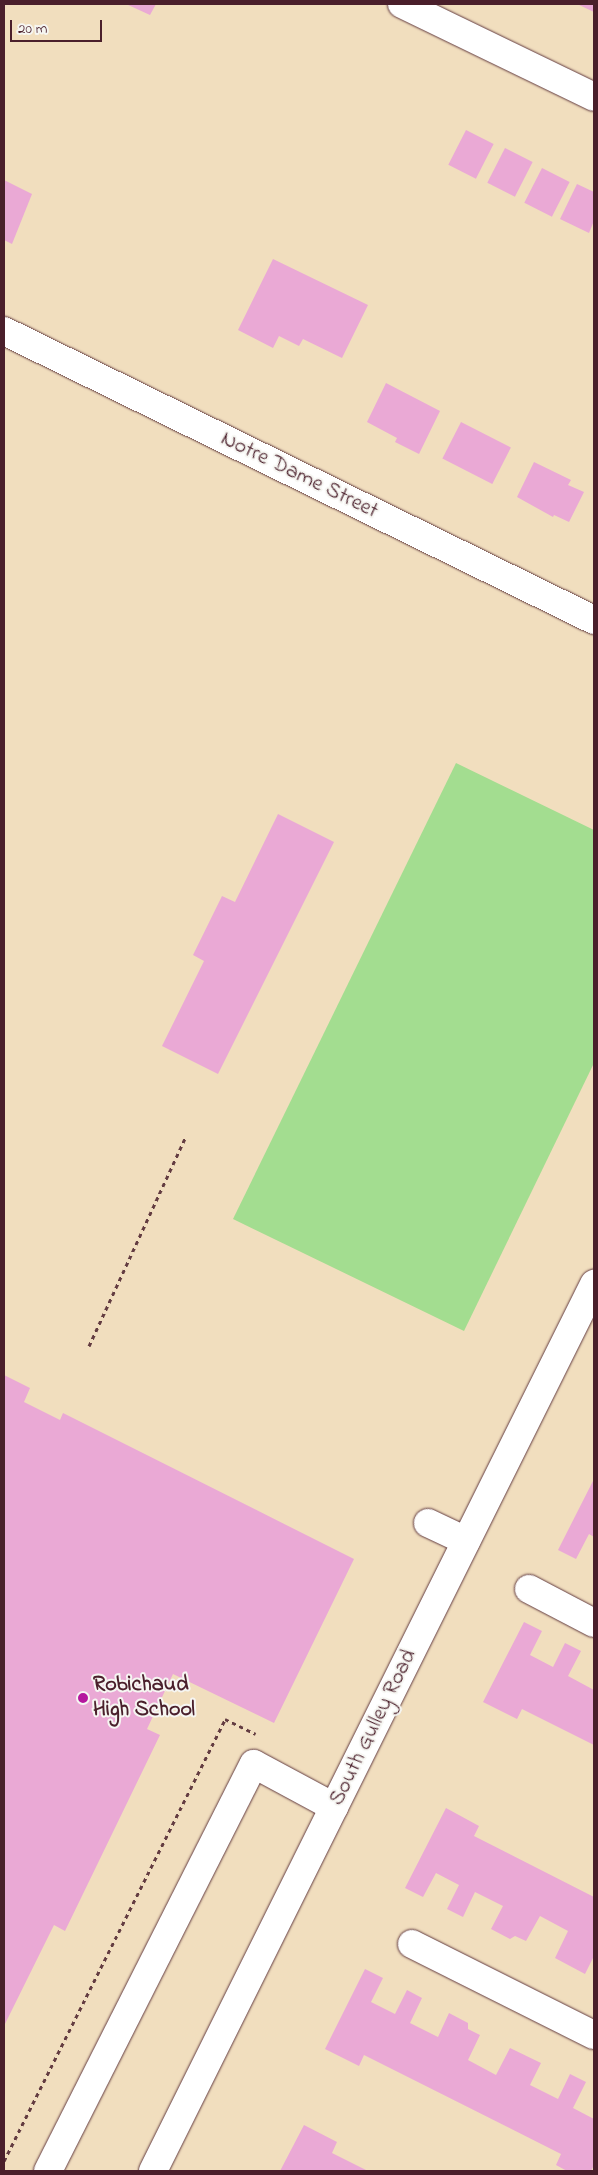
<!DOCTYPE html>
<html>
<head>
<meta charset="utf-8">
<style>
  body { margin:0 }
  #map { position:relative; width:598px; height:2175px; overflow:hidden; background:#f1debe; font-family:"Indie Flower",sans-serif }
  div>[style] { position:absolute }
  .green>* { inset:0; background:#a3dd90 }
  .building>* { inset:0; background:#eaa9d5; transform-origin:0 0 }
  .path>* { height:3px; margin-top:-1.5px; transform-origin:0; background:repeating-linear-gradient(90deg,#633c41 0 4px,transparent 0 8px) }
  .roads { filter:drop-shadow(0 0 1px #633c41) drop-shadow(0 0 1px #633c41) }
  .minor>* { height:28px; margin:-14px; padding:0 14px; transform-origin:14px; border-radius:14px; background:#fff }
  .dots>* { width:14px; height:14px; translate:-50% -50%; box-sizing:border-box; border:2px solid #f6f6f2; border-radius:50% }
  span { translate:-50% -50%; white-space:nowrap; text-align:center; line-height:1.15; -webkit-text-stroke:4px #f6f6f2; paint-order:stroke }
  .street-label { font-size:22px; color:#4a1f2b }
  .poi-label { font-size:22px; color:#4a1f2b; font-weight:700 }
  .left { translate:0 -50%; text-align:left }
  .frame { position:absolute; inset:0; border:5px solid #4a1f2b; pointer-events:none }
  .scale { position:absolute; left:10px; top:20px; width:92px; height:22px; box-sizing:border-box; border:2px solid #4a1f2b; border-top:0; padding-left:6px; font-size:15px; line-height:18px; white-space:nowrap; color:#4a1f2b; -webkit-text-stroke:4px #f6f6f2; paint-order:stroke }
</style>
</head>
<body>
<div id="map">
  <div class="green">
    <div style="clip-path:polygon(456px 763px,594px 830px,594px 1063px,464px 1331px,233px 1219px)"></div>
  </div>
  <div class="building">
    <div style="clip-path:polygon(126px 4px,156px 4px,150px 15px)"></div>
    <div style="clip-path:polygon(577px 4px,594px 4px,594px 12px)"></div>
    <div style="left:466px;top:130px;width:31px;height:39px;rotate:27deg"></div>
    <div style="left:505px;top:148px;width:31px;height:39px;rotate:27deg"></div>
    <div style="left:542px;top:168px;width:31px;height:39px;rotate:27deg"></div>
    <div style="clip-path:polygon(4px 180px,32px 194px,12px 244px,4px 240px)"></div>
    <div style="clip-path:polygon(577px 184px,594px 192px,594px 221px,589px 233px,560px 219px)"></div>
    <div style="clip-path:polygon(273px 259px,368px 305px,342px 358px,303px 339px,299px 346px,279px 336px,273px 348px,238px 330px)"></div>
    <div style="clip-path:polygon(386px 383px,440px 411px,419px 454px,395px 442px,397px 438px,367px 422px)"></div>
    <div style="left:461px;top:422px;width:56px;height:41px;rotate:27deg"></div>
    <div style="clip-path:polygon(534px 462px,571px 480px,568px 485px,584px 492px,569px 522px,554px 515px,553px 517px,517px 497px)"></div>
    <div style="clip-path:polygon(278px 814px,334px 842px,218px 1074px,162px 1046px,204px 961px,193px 955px,222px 896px,235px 902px)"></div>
    <div style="clip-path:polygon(4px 1375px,30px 1388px,24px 1402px,60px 1420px,63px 1413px,354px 1559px,274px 1723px,173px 1674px,147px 1729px,160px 1735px,65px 1931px,54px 1925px,4px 2026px)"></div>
    <div style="clip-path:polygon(594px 1479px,594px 1537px,589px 1534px,576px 1559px,558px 1550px)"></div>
    <div style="clip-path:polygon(524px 1622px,542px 1631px,530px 1655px,553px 1667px,565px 1643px,581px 1651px,568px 1676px,594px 1690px,594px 1745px,522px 1709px,517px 1719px,483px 1702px)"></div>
    <div style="clip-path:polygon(446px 1808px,479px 1826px,474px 1836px,594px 1897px,594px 1956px,585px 1974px,555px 1958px,568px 1931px,540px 1916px,526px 1941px,515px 1936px,510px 1939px,491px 1929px,503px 1906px,475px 1892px,463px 1917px,447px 1909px,459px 1885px,436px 1873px,423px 1897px,405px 1888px)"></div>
    <div style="clip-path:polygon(365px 1969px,383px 1978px,371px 2002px,395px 2014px,407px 1990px,422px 1998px,410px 2023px,438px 2037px,449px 2013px,468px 2023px,468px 2029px,480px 2035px,468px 2060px,496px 2075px,510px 2048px,541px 2063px,530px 2085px,558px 2099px,570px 2074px,586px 2082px,573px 2108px,594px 2119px,594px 2165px,591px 2171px,567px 2171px,556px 2165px,561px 2154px,364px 2055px,359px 2066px,325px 2049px)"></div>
    <div style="clip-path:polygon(304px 2125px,337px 2142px,332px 2153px,368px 2171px,280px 2171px)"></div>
  </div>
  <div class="path">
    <div style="left:89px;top:1346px;width:231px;rotate:-65.2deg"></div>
    <div style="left:4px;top:2161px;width:494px;rotate:-63.4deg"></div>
    <div style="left:225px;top:1719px;width:34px;rotate:26deg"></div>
  </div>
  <div class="roads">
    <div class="minor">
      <div style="left:402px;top:4px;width:213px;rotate:25.8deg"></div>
      <div style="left:4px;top:331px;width:657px;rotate:26.1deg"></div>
      <div style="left:428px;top:1523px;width:42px;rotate:25.3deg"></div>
      <div style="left:529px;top:1589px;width:73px;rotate:27.6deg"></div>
      <div style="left:412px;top:1944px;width:203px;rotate:26.6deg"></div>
      <div style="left:48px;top:2171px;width:456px;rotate:-63.2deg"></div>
      <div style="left:254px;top:1764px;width:91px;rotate:28.3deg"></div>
      <div style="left:153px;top:2171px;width:991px;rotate:-63.56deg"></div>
    </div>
  </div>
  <div class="dots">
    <div style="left:83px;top:1698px;background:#b5179e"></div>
  </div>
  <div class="street-label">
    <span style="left:299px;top:476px;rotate:26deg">Notre Dame Street</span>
    <span style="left:374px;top:1728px;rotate:-64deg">South Gulley Road</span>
  </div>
  <div class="poi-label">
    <span class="left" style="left:93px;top:1698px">Robichaud<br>High School</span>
  </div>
  <div class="frame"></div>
  <div class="scale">20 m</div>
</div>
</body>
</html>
